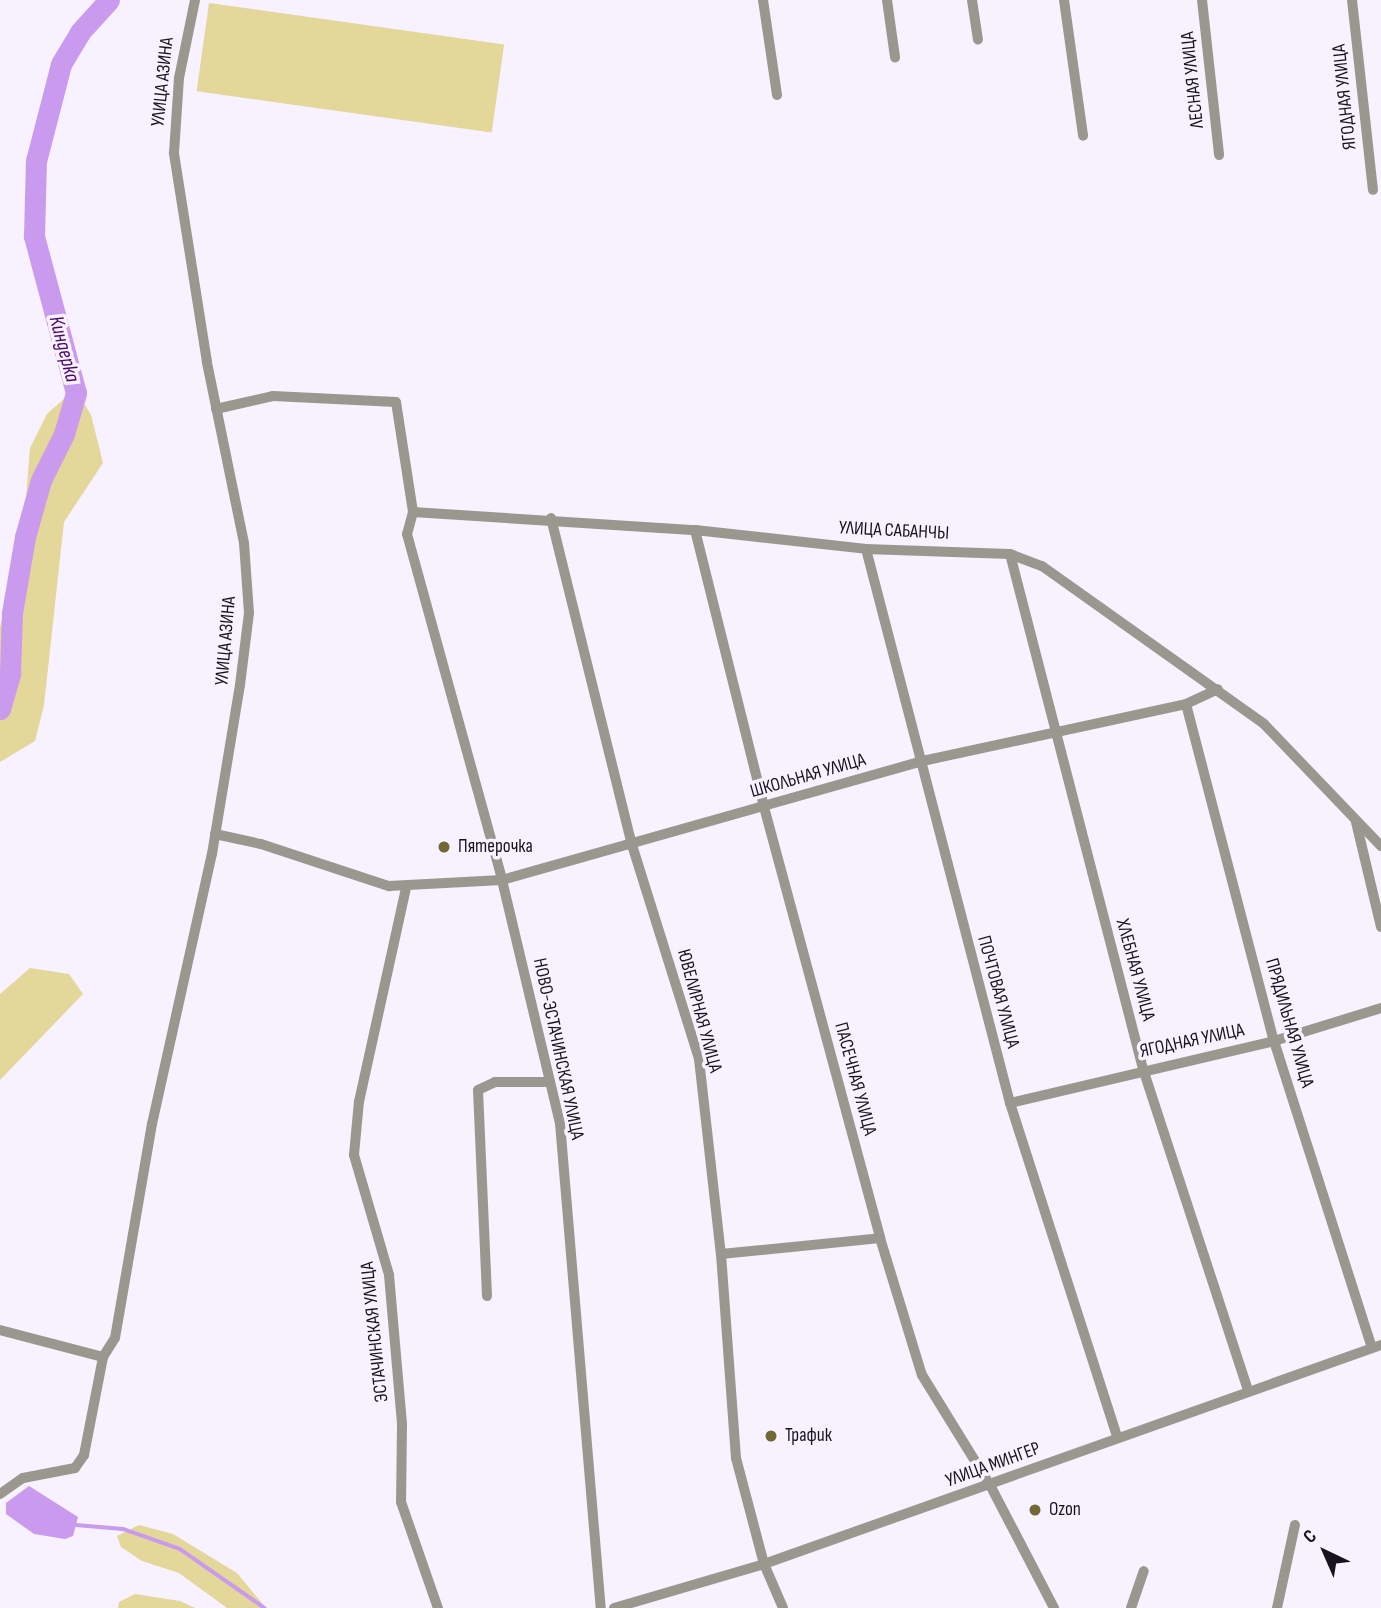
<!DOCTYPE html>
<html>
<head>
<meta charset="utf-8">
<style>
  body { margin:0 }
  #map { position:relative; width:1381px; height:1608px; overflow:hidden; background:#f8f1ff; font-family:"Sofia Sans Condensed",sans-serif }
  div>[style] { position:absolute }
  .green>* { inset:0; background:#e3d799; transform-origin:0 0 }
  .water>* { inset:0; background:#c99aed }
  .stream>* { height:3.5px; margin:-1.75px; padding:0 1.75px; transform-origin:1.75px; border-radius:1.75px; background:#c99aed }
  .river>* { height:21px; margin:-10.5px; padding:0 10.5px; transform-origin:10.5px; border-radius:10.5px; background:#c99aed }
  .minor>* { height:10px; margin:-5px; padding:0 5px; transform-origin:5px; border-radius:5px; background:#9a988e }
  .dots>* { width:19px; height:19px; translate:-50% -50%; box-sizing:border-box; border:4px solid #f8f1ff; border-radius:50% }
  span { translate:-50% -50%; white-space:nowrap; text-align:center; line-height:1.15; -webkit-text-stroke:7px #f8f1ff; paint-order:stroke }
  .street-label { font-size:19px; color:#18141c }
  .poi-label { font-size:19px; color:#18141c }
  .left { translate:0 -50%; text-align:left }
  .water-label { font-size:21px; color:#4a076c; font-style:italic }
  .north { position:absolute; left:1290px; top:1517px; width:70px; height:70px; -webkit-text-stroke:5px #f8f1ff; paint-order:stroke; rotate:316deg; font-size:19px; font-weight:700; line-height:28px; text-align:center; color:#18141c }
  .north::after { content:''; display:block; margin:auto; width:24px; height:32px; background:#18141c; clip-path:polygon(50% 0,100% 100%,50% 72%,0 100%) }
</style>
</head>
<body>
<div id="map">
  <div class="green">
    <div style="left:209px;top:3px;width:298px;height:89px;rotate:8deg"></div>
    <div style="clip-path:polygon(79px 395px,91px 415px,103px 463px,64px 522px,44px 705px,35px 741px,0 762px,0 627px,22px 548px,30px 448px,47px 414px,66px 397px)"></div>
    <div style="clip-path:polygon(30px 968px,69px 974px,83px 994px,0 1080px,0 994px)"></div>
    <div style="clip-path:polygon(139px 1525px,173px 1534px,237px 1573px,266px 1608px,227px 1608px,179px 1573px,142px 1561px,121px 1547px,117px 1536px)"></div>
    <div style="clip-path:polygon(135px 1594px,180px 1601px,195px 1608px,118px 1608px,119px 1602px)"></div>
  </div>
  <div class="water">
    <div style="clip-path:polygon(29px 1486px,78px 1517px,73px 1536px,65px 1539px,34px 1534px,6px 1514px,6px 1503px)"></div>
  </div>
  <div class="stream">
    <div style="left:76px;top:1525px;width:47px;rotate:4.9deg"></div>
    <div style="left:123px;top:1529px;width:60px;rotate:19.3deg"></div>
    <div style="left:180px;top:1549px;width:103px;rotate:34.8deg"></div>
  </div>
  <div class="river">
    <div style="left:0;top:709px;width:37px;rotate:-74deg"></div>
    <div style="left:10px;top:673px;width:60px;rotate:-88.1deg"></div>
    <div style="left:12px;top:613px;width:77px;rotate:-80.3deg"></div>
    <div style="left:25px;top:537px;width:59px;rotate:-74.3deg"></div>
    <div style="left:41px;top:480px;width:51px;rotate:-63.4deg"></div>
    <div style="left:64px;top:434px;width:43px;rotate:-73.7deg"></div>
    <div style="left:76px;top:393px;width:163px;rotate:-105deg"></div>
    <div style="left:34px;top:236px;width:75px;rotate:-88.5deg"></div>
    <div style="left:36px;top:161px;width:100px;rotate:-75.5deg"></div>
    <div style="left:61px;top:64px;width:37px;rotate:-59deg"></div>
    <div style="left:80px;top:32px;width:43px;rotate:-47.8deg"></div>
  </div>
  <div class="minor">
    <div style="left:763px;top:0;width:96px;rotate:81.6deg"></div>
    <div style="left:887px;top:0;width:58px;rotate:82deg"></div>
    <div style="left:972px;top:0;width:40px;rotate:81.5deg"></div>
    <div style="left:1064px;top:0;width:137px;rotate:82deg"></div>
    <div style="left:1202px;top:0;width:156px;rotate:83.7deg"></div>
    <div style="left:1352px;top:0;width:191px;rotate:83.7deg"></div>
    <div style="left:216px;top:409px;width:58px;rotate:-12.8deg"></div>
    <div style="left:273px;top:396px;width:123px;rotate:2.8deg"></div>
    <div style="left:396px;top:402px;width:111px;rotate:81.2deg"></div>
    <div style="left:413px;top:512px;width:23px;rotate:105deg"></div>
    <div style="left:407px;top:534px;width:359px;rotate:74.6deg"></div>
    <div style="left:502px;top:880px;width:250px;rotate:76.6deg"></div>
    <div style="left:560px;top:1123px;width:487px;rotate:85.2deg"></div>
    <div style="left:413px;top:512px;width:283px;rotate:3.7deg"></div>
    <div style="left:695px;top:530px;width:172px;rotate:6.3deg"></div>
    <div style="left:866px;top:549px;width:144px;rotate:2deg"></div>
    <div style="left:1010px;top:554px;width:34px;rotate:21deg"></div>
    <div style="left:1042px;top:566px;width:272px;rotate:35.4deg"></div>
    <div style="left:1264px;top:724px;width:169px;rotate:46.2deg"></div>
    <div style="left:551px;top:518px;width:337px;rotate:76.1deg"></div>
    <div style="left:632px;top:845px;width:224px;rotate:72.6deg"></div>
    <div style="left:699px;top:1059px;width:196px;rotate:83.6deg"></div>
    <div style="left:721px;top:1254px;width:205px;rotate:85.8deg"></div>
    <div style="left:736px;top:1458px;width:110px;rotate:75.2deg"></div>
    <div style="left:764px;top:1564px;width:48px;rotate:66.6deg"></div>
    <div style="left:695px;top:530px;width:285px;rotate:76deg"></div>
    <div style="left:764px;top:807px;width:446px;rotate:74.9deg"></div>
    <div style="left:880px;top:1238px;width:143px;rotate:73deg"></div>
    <div style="left:922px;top:1375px;width:129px;rotate:58.3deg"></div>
    <div style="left:990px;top:1485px;width:139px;rotate:62.5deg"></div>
    <div style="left:866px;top:549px;width:572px;rotate:75.43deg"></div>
    <div style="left:1010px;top:1103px;width:351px;rotate:72.2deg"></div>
    <div style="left:1010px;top:554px;width:532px;rotate:75.52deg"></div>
    <div style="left:1143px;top:1069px;width:338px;rotate:71.9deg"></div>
    <div style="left:1186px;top:704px;width:348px;rotate:75.4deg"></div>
    <div style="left:1274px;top:1041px;width:322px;rotate:72.3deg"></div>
    <div style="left:1356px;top:822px;width:108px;rotate:76.6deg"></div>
    <div style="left:215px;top:834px;width:47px;rotate:12.3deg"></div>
    <div style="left:261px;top:844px;width:135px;rotate:18.2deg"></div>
    <div style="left:389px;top:886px;width:113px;rotate:-3deg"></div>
    <div style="left:502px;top:880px;width:432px;rotate:-15.8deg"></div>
    <div style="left:918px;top:762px;width:274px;rotate:-12.2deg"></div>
    <div style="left:1186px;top:704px;width:35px;rotate:-25deg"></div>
    <div style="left:406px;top:888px;width:218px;rotate:102.4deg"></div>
    <div style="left:359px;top:1101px;width:54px;rotate:95.3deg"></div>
    <div style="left:354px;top:1155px;width:125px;rotate:73.7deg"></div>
    <div style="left:389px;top:1275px;width:150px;rotate:85deg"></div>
    <div style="left:402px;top:1424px;width:78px;rotate:90.7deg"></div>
    <div style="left:401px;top:1502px;width:112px;rotate:70.8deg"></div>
    <div style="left:1010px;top:1103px;width:271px;rotate:-13.2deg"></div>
    <div style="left:1274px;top:1041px;width:112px;rotate:-17.1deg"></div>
    <div style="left:721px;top:1254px;width:160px;rotate:-5.7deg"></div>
    <div style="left:487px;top:1296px;width:206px;rotate:-92.5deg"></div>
    <div style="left:478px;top:1090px;width:19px;rotate:-25deg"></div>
    <div style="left:495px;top:1082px;width:55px"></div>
    <div style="left:0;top:1330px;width:106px;rotate:14.7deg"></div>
    <div style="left:0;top:1494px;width:28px;rotate:-35deg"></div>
    <div style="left:23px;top:1478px;width:53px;rotate:-10.9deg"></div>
    <div style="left:75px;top:1468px;width:16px;rotate:-55deg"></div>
    <div style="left:84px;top:1455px;width:100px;rotate:-79deg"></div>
    <div style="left:103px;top:1357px;width:22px;rotate:-58deg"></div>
    <div style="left:115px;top:1338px;width:217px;rotate:-80.2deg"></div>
    <div style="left:152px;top:1124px;width:277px;rotate:-77.5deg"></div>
    <div style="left:212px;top:854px;width:171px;rotate:-80.6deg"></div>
    <div style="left:240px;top:685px;width:73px;rotate:-82.9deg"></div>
    <div style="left:249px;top:613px;width:70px;rotate:-94.1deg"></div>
    <div style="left:244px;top:543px;width:185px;rotate:-101.6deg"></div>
    <div style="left:207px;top:362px;width:212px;rotate:-99deg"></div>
    <div style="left:174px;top:153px;width:75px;rotate:-86.2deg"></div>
    <div style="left:179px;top:78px;width:80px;rotate:-78.4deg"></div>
    <div style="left:614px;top:1608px;width:156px;rotate:-16.3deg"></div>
    <div style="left:764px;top:1564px;width:655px;rotate:-19.54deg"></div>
    <div style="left:1131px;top:1608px;width:39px;rotate:-71deg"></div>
    <div style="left:1277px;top:1608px;width:85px;rotate:-77.8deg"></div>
  </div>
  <div class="dots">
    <div style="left:444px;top:847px;background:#726835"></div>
    <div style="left:771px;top:1436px;background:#726835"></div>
    <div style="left:1035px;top:1510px;background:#726835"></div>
  </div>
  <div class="street-label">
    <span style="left:1193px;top:80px;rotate:-96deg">ЛЕСНАЯ УЛИЦА</span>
    <span style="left:163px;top:82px;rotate:-84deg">УЛИЦА АЗИНА</span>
    <span style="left:1345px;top:97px;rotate:-96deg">ЯГОДНАЯ УЛИЦА</span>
    <span style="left:894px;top:531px;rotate:3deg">УЛИЦА САБАНЧЫ</span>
    <span style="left:226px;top:641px;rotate:-85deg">УЛИЦА АЗИНА</span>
    <span style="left:808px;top:776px;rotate:-16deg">ШКОЛЬНАЯ УЛИЦА</span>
    <span style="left:1135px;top:970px;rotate:75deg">ХЛЕБНАЯ УЛИЦА</span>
    <span style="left:998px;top:992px;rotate:75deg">ПОЧТОВАЯ УЛИЦА</span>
    <span style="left:699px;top:1011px;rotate:75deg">ЮВЕЛИРНАЯ УЛИЦА</span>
    <span style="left:1289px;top:1023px;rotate:74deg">ПРЯДИЛЬНАЯ УЛИЦА</span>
    <span style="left:1192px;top:1041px;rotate:-12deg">ЯГОДНАЯ УЛИЦА</span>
    <span style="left:558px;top:1049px;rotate:78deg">НОВО-ЭСТАЧИНСКАЯ УЛИЦА</span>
    <span style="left:855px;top:1079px;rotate:75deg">ПАСЕЧНАЯ УЛИЦА</span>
    <span style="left:375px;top:1332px;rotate:-96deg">ЭСТАЧИНСКАЯ УЛИЦА</span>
    <span style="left:993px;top:1465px;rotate:-20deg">УЛИЦА МИНГЕР</span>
  </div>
  <div class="poi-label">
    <span class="left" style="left:458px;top:847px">Пятерочка</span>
    <span class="left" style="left:785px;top:1436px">Трафик</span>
    <span class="left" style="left:1049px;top:1510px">Ozon</span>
  </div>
  <div class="water-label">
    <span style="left:64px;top:349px;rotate:75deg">Киндерка</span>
  </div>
  <div class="north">С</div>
</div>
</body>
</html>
